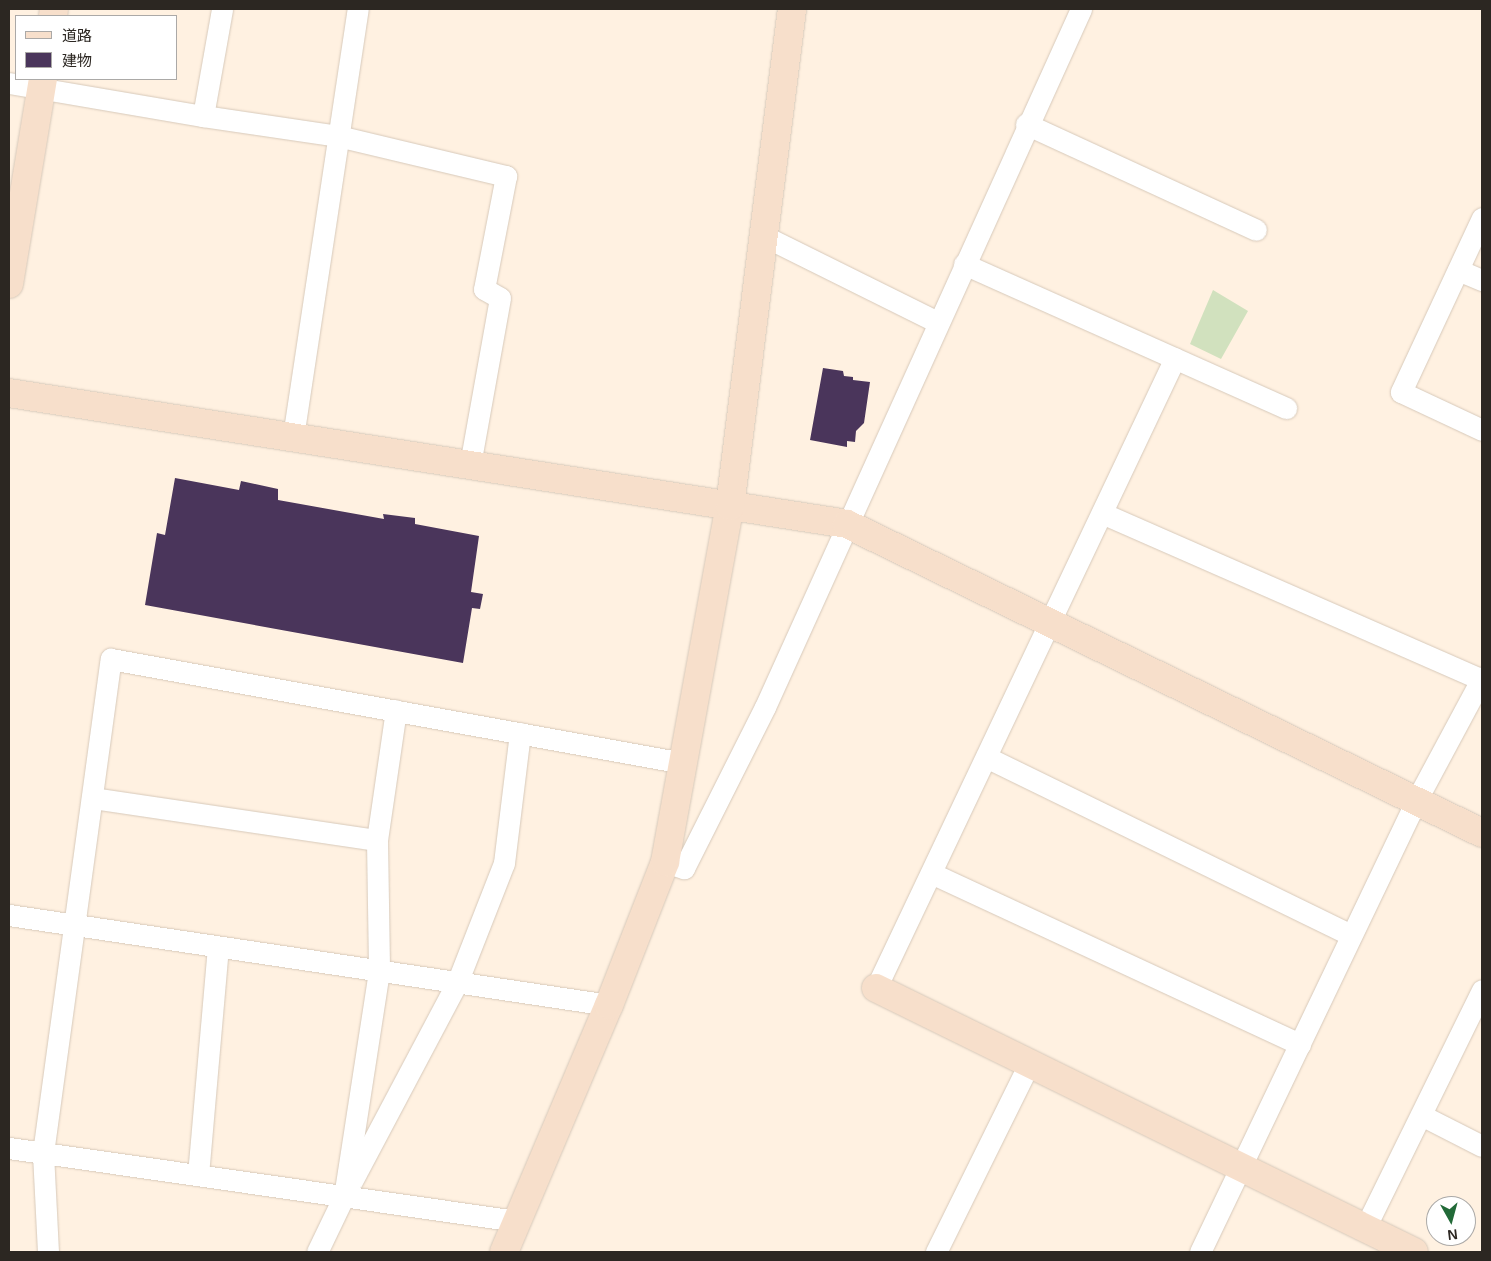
<!DOCTYPE html>
<html>
<head>
<meta charset="utf-8">
<style>
  body { margin:0 }
  #map { position:relative; width:1491px; height:1261px; overflow:hidden; background:#fff1e1; font-family:Arial,"Noto Sans JP",sans-serif }
  div>[style] { position:absolute }
  .green>* { inset:0; background:#d1e1be }
  .building>* { inset:0; background:#4a355b }
  .roads { filter:drop-shadow(0 0 1px #d7c9ba) drop-shadow(0 0 1px #d7c9ba) }
  .street>* { height:21px; margin:-10.5px; padding:0 10.5px; transform-origin:10.5px; border-radius:10.5px; background:#fff }
  .secondary>* { height:28px; margin:-14px; padding:0 14px; transform-origin:14px; border-radius:14px; background:#f7dfcb }
  span { translate:-50% -50%; white-space:nowrap; text-align:center; line-height:1.15; -webkit-text-stroke:5px #fff; paint-order:stroke }
  .frame { position:absolute; inset:0; border:10px solid #2c2722; pointer-events:none }
  .legend { position:absolute; left:15px; top:15px; width:162px; height:65px; box-sizing:border-box; background:#fff; border:1px solid #aba9a7; margin:0; padding:6px 9px; list-style:none; font-size:15px; color:#2c2722 }
  .legend li { display:flex; align-items:center; gap:10px; height:25px }
  .legend b { width:25px; border:1px solid #aba9a7 }
  .north { position:absolute; left:1426px; top:1196px; width:50px; height:50px; box-sizing:border-box; background:#fff; border:1px solid #aba9a7; border-radius:50%; rotate:173deg; font-size:14px; font-weight:700; line-height:20px; text-align:center; color:#2c2722 }
  .north::after { content:''; display:block; margin:auto; width:18px; height:22px; background:#226a38; clip-path:polygon(50% 0,100% 100%,50% 72%,0 100%) }
</style>
</head>
<body>
<div id="map">
  <div class="green">
    <div style="clip-path:polygon(1213px 290px,1248px 311px,1221px 359px,1190px 344px)"></div>
  </div>
  <div class="building">
    <div style="clip-path:polygon(823px 368px,843px 371px,844px 376px,853px 377px,853px 380px,870px 382px,864px 423px,856px 431px,855px 442px,847px 441px,847px 447px,810px 440px)"></div>
    <div style="clip-path:polygon(175px 478px,239px 490px,241px 481px,278px 489px,278px 500px,384px 519px,383px 514px,415px 518px,415px 524px,479px 536px,471px 592px,483px 594px,480px 609px,472px 608px,463px 663px,145px 605px,157px 533px,165px 535px)"></div>
  </div>
  <div class="roads">
    <div class="street">
      <div style="left:9px;top:83px;width:197px;rotate:9.7deg"></div>
      <div style="left:203px;top:116px;width:109px;rotate:-79.9deg"></div>
      <div style="left:203px;top:116px;width:136px;rotate:8.4deg"></div>
      <div style="left:338px;top:136px;width:173px;rotate:13.4deg"></div>
      <div style="left:506px;top:176px;width:115px;rotate:101deg"></div>
      <div style="left:484px;top:289px;width:18px;rotate:29deg"></div>
      <div style="left:500px;top:298px;width:170px;rotate:100.2deg"></div>
      <div style="left:1026px;top:124px;width:253px;rotate:24.7deg"></div>
      <div style="left:1482px;top:218px;width:192px;rotate:115deg"></div>
      <div style="left:1401px;top:392px;width:89px;rotate:25.1deg"></div>
      <div style="left:764px;top:236px;width:193px;rotate:26.4deg"></div>
      <div style="left:964px;top:264px;width:353px;rotate:24.1deg"></div>
      <div style="left:1458px;top:270px;width:26px;rotate:23deg"></div>
      <div style="left:293px;top:437px;width:433px;rotate:-81.4deg"></div>
      <div style="left:1102px;top:513px;width:414px;rotate:23.7deg"></div>
      <div style="left:986px;top:757px;width:406px;rotate:26deg"></div>
      <div style="left:92px;top:798px;width:288px;rotate:8.4deg"></div>
      <div style="left:377px;top:840px;width:131px;rotate:89.1deg"></div>
      <div style="left:379px;top:971px;width:228px;rotate:98.8deg"></div>
      <div style="left:344px;top:1196px;width:62px;rotate:115.7deg"></div>
      <div style="left:377px;top:840px;width:131px;rotate:-81.7deg"></div>
      <div style="left:665px;top:862px;width:20px;rotate:18deg"></div>
      <div style="left:684px;top:868px;width:180px;rotate:-63.3deg"></div>
      <div style="left:765px;top:707px;width:766px;rotate:-65.64deg"></div>
      <div style="left:931px;top:873px;width:407px;rotate:24.9deg"></div>
      <div style="left:9px;top:915px;width:607px;rotate:8.53deg"></div>
      <div style="left:876px;top:988px;width:697px;rotate:-64.61deg"></div>
      <div style="left:1421px;top:1115px;width:68px;rotate:26.9deg"></div>
      <div style="left:9px;top:1148px;width:512px;rotate:8.19deg"></div>
      <div style="left:198px;top:1175px;width:229px;rotate:-85deg"></div>
      <div style="left:352px;top:1181px;width:224px;rotate:-62.1deg"></div>
      <div style="left:457px;top:983px;width:129px;rotate:-68.6deg"></div>
      <div style="left:504px;top:863px;width:131px;rotate:-83deg"></div>
      <div style="left:1365px;top:1228px;width:265px;rotate:-63.8deg"></div>
      <div style="left:48px;top:1252px;width:99px;rotate:-92.9deg"></div>
      <div style="left:43px;top:1153px;width:499px;rotate:-82.2deg"></div>
      <div style="left:111px;top:659px;width:581px;rotate:10.3deg"></div>
      <div style="left:936px;top:1252px;width:210px;rotate:-63.7deg"></div>
      <div style="left:1200px;top:1252px;width:500px;rotate:-64.41deg"></div>
      <div style="left:1416px;top:801px;width:140px;rotate:-61.8deg"></div>
    </div>
    <div class="secondary">
      <div style="left:53px;top:16px;width:7px;rotate:-82deg"></div>
      <div style="left:9px;top:284px;width:208px;rotate:-80.6deg"></div>
      <div style="left:9px;top:393px;width:848px;rotate:8.88deg"></div>
      <div style="left:847px;top:524px;width:706px;rotate:25.95deg"></div>
      <div style="left:876px;top:988px;width:599px;rotate:26.14deg"></div>
      <div style="left:504px;top:1252px;width:268px;rotate:-67deg"></div>
      <div style="left:609px;top:1005px;width:154px;rotate:-68.6deg"></div>
      <div style="left:665px;top:862px;width:362px;rotate:-79.7deg"></div>
      <div style="left:730px;top:506px;width:501px;rotate:-82.89deg"></div>
    </div>
  </div>
  <div class="frame"></div>
  <ul class="legend">
  <li><b style="height:6px;background:#f7dfcb"></b>道路</li>
  <li><b style="height:14px;background:#4a355b"></b>建物</li>
  </ul>
  <div class="north">N</div>
</div>
</body>
</html>
